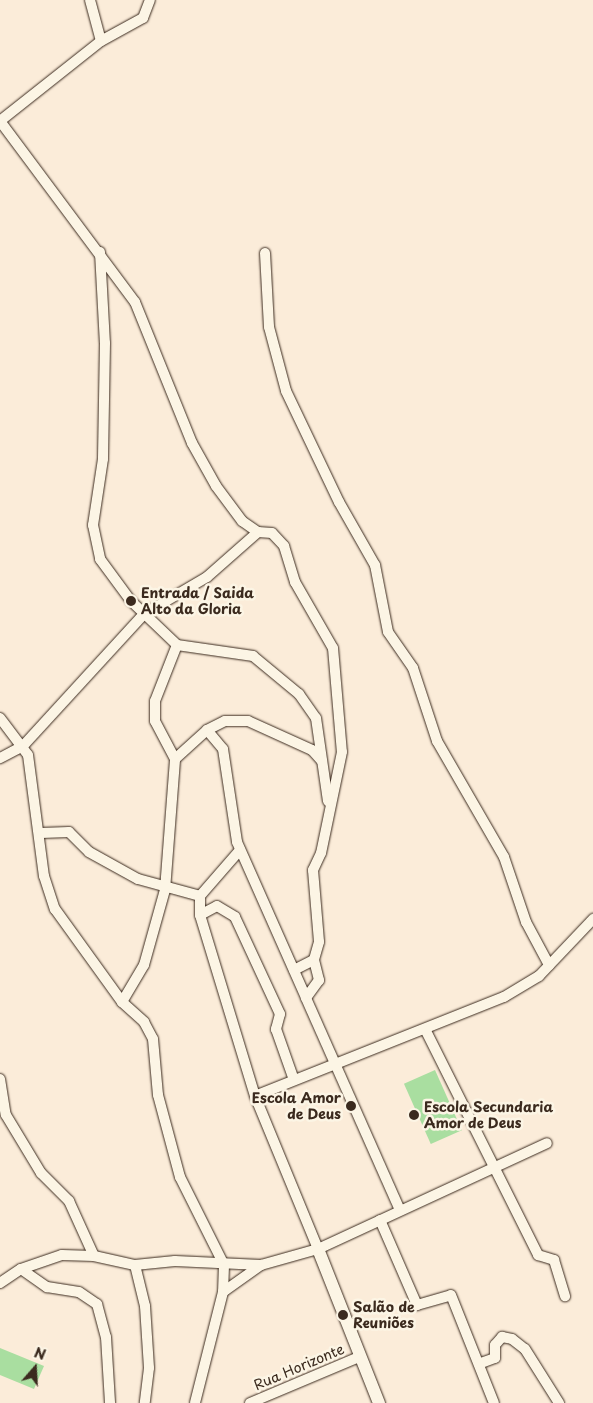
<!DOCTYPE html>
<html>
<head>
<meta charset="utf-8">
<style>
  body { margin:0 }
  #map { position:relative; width:593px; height:1403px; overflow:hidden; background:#fbecd9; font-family:"Playpen Sans",sans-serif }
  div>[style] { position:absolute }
  .green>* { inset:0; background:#a9dea0; transform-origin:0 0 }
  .roads { filter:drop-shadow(0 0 1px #3b2a1e) drop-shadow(0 0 1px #3b2a1e) }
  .minor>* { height:10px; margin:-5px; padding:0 5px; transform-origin:5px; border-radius:5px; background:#fcf5e5 }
  .tertiary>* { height:12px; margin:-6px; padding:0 6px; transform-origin:6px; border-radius:6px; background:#fcf5e5 }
  .dots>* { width:14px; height:14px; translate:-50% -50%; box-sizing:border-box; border:2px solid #fcf5e5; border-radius:50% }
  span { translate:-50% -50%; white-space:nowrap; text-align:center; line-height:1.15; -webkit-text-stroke:5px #fcf5e5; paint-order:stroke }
  .poi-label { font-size:14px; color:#3b2a1e; font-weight:700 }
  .left { translate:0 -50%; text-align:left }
  .right { translate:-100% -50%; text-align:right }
  .street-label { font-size:14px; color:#3b2a1e }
  .north { position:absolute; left:10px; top:1343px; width:50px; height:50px; -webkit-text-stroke:4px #fcf5e5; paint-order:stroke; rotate:19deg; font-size:14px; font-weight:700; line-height:20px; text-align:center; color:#3b2a1e }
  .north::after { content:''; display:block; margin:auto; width:18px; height:22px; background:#3b2a1e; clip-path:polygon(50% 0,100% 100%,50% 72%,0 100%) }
</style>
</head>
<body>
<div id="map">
  <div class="green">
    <div style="left:435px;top:1070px;width:66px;height:34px;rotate:66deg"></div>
    <div style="clip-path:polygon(0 1348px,44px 1366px,34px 1389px,0 1375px)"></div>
  </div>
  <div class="roads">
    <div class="minor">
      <div style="left:90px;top:0;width:42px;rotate:75deg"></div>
      <div style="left:0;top:121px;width:226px;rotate:53.3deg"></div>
      <div style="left:135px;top:302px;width:152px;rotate:68deg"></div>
      <div style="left:192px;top:443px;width:49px;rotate:60.8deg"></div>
      <div style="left:216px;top:486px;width:44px;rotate:53.4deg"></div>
      <div style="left:242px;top:521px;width:19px;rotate:35deg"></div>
      <div style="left:258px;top:532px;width:68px;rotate:138.6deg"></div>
      <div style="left:207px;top:577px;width:73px;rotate:149.6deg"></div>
      <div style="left:144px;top:614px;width:179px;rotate:132.5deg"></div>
      <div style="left:23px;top:746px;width:26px;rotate:152deg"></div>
      <div style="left:0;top:121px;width:129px;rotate:-38.4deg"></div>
      <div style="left:101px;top:41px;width:48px;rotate:-28.7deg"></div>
      <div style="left:143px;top:18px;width:19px;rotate:-69deg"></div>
      <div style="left:100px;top:252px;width:91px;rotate:86.9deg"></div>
      <div style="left:105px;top:343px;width:116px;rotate:91deg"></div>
      <div style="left:103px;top:459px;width:67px;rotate:98.6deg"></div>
      <div style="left:93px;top:525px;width:35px;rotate:78deg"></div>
      <div style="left:100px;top:559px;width:52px;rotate:53.6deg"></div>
      <div style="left:131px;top:601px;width:64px;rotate:43.7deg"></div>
      <div style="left:177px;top:645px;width:77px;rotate:8.2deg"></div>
      <div style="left:253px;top:656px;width:60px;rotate:39.6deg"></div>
      <div style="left:299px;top:694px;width:29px;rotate:55deg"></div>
      <div style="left:316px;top:718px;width:84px;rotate:81.8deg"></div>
      <div style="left:265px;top:253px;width:74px;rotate:86.9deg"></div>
      <div style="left:269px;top:327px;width:66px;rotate:75.1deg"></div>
      <div style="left:286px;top:391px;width:123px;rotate:64.5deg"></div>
      <div style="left:339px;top:502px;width:73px;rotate:60.3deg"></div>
      <div style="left:375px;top:565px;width:68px;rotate:79deg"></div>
      <div style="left:388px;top:632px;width:44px;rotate:55.2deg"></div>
      <div style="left:413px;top:668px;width:77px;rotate:71.8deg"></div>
      <div style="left:437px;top:741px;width:134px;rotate:60deg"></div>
      <div style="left:504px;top:857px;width:69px;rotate:71.3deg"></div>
      <div style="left:526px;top:922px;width:49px;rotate:61.9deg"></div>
      <div style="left:258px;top:532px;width:14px;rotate:4deg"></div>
      <div style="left:272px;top:533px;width:18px;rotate:47deg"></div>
      <div style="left:284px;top:546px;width:38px;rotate:73deg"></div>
      <div style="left:295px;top:582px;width:76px;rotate:60.1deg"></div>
      <div style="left:333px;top:648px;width:104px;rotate:85.1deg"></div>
      <div style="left:342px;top:752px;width:103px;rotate:101.7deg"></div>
      <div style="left:321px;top:853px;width:19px;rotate:115deg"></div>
      <div style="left:313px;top:870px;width:72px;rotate:85.2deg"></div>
      <div style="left:319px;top:942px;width:19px;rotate:106deg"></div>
      <div style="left:314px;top:960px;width:21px;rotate:76deg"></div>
      <div style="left:319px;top:980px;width:22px;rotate:126deg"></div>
      <div style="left:306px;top:998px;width:232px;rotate:66.1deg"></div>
      <div style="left:0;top:718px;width:46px;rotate:52.9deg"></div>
      <div style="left:28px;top:755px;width:122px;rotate:82.5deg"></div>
      <div style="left:44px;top:876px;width:35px;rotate:72deg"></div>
      <div style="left:55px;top:909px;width:115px;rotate:54.2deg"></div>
      <div style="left:122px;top:1002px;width:30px;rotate:42deg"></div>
      <div style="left:144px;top:1022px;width:19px;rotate:62deg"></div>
      <div style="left:153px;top:1039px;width:56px;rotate:84.9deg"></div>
      <div style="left:158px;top:1095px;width:85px;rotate:75deg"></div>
      <div style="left:180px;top:1177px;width:98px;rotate:63.4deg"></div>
      <div style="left:224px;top:1265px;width:27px;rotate:92deg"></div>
      <div style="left:223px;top:1292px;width:114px;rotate:104.2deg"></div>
      <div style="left:207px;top:730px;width:20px;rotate:-27deg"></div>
      <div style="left:225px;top:721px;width:23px"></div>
      <div style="left:248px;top:721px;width:70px;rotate:24.4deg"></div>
      <div style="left:312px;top:750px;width:15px;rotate:48deg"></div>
      <div style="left:175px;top:759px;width:43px;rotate:-42.2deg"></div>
      <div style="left:207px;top:730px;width:25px;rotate:50deg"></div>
      <div style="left:223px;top:749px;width:94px;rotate:81.4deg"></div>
      <div style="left:237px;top:842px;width:171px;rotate:66.1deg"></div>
      <div style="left:41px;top:833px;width:28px;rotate:-2deg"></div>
      <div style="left:69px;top:832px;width:28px;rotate:45deg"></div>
      <div style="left:89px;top:852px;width:56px;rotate:28.9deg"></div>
      <div style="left:138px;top:879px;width:64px;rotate:15.3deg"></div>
      <div style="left:240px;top:850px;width:61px;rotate:131deg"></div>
      <div style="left:200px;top:896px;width:19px;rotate:90deg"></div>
      <div style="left:200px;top:915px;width:189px;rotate:73.1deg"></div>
      <div style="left:255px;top:1096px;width:165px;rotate:67.6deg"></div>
      <div style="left:200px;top:915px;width:19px;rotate:-28deg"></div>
      <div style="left:217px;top:906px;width:21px;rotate:31deg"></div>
      <div style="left:235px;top:917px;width:107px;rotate:65.1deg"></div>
      <div style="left:280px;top:1014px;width:16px;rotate:105deg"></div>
      <div style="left:276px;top:1029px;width:54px;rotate:70.6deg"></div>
      <div style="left:294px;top:970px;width:22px;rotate:-27deg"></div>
      <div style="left:122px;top:1002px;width:43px;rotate:-59.3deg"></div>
      <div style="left:144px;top:965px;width:78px;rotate:-74.4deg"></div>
      <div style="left:165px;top:890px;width:131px;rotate:-85.6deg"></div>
      <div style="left:175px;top:759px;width:43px;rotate:-117.8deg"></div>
      <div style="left:155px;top:721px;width:20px;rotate:-90deg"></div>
      <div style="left:155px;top:701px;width:60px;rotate:-68.6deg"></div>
      <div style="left:425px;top:1029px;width:253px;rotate:63.4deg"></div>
      <div style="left:538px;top:1255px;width:17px;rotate:17deg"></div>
      <div style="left:554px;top:1260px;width:38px;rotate:73deg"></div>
      <div style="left:0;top:1079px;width:36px;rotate:81deg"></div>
      <div style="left:6px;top:1115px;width:68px;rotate:58.9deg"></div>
      <div style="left:41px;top:1173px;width:40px;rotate:45deg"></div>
      <div style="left:69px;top:1201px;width:60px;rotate:65.6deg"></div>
      <div style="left:94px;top:1256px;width:42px;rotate:12.4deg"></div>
      <div style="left:135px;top:1265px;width:40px;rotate:-5.7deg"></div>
      <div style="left:175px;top:1261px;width:86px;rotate:2.7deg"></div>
      <div style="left:261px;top:1265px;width:59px;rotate:-15.7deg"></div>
      <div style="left:318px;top:1249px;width:252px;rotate:-24.8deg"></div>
      <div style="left:255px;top:1096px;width:268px;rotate:-21.7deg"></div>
      <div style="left:504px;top:997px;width:41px;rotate:-31deg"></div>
      <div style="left:539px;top:976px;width:79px;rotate:-46.5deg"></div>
      <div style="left:380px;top:1220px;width:93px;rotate:66.5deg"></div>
      <div style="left:417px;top:1305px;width:35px;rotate:-16deg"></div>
      <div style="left:451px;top:1295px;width:116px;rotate:68.3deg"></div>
      <div style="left:135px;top:1265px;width:42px;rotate:76.3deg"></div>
      <div style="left:145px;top:1306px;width:62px;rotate:86.3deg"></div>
      <div style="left:149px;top:1368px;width:35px;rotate:97deg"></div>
      <div style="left:21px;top:1269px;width:32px;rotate:35deg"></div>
      <div style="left:47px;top:1287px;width:32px;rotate:9deg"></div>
      <div style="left:79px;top:1292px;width:22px;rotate:34deg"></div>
      <div style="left:97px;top:1304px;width:34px;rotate:75deg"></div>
      <div style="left:106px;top:1337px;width:66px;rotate:86.5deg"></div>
      <div style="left:0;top:1283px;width:25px;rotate:-34deg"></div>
      <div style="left:21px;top:1269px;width:43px;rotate:-18.9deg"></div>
      <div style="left:62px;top:1255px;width:32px;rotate:2deg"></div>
      <div style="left:223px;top:1292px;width:47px;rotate:-35.4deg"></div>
      <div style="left:481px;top:1363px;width:15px;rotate:-20deg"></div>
      <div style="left:495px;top:1358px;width:13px;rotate:-90deg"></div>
      <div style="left:495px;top:1345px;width:11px;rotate:-49deg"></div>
      <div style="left:502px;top:1337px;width:10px;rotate:11deg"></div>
      <div style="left:512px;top:1339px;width:16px;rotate:38deg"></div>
      <div style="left:525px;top:1349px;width:64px;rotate:57.8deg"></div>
      <div style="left:250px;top:1403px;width:118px;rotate:-22.9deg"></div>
    </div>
    <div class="tertiary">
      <div style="left:318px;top:1249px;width:166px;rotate:68.4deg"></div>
    </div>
  </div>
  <div class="dots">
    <div style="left:131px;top:601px;background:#3b2a1e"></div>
    <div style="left:351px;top:1106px;background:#3b2a1e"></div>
    <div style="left:414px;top:1115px;background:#3b2a1e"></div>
    <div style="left:343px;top:1315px;background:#3b2a1e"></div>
  </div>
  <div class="poi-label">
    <span class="left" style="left:141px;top:601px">Entrada / Saida<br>Alto da Gloria</span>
    <span class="right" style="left:341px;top:1106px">Escola Amor<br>de Deus</span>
    <span class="left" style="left:424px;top:1115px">Escola Secundaria<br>Amor de Deus</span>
    <span class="left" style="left:353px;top:1315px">Salão de<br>Reuniões</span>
  </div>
  <div class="street-label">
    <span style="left:299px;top:1367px;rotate:-23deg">Rua Horizonte</span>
  </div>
  <div class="north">N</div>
</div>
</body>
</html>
